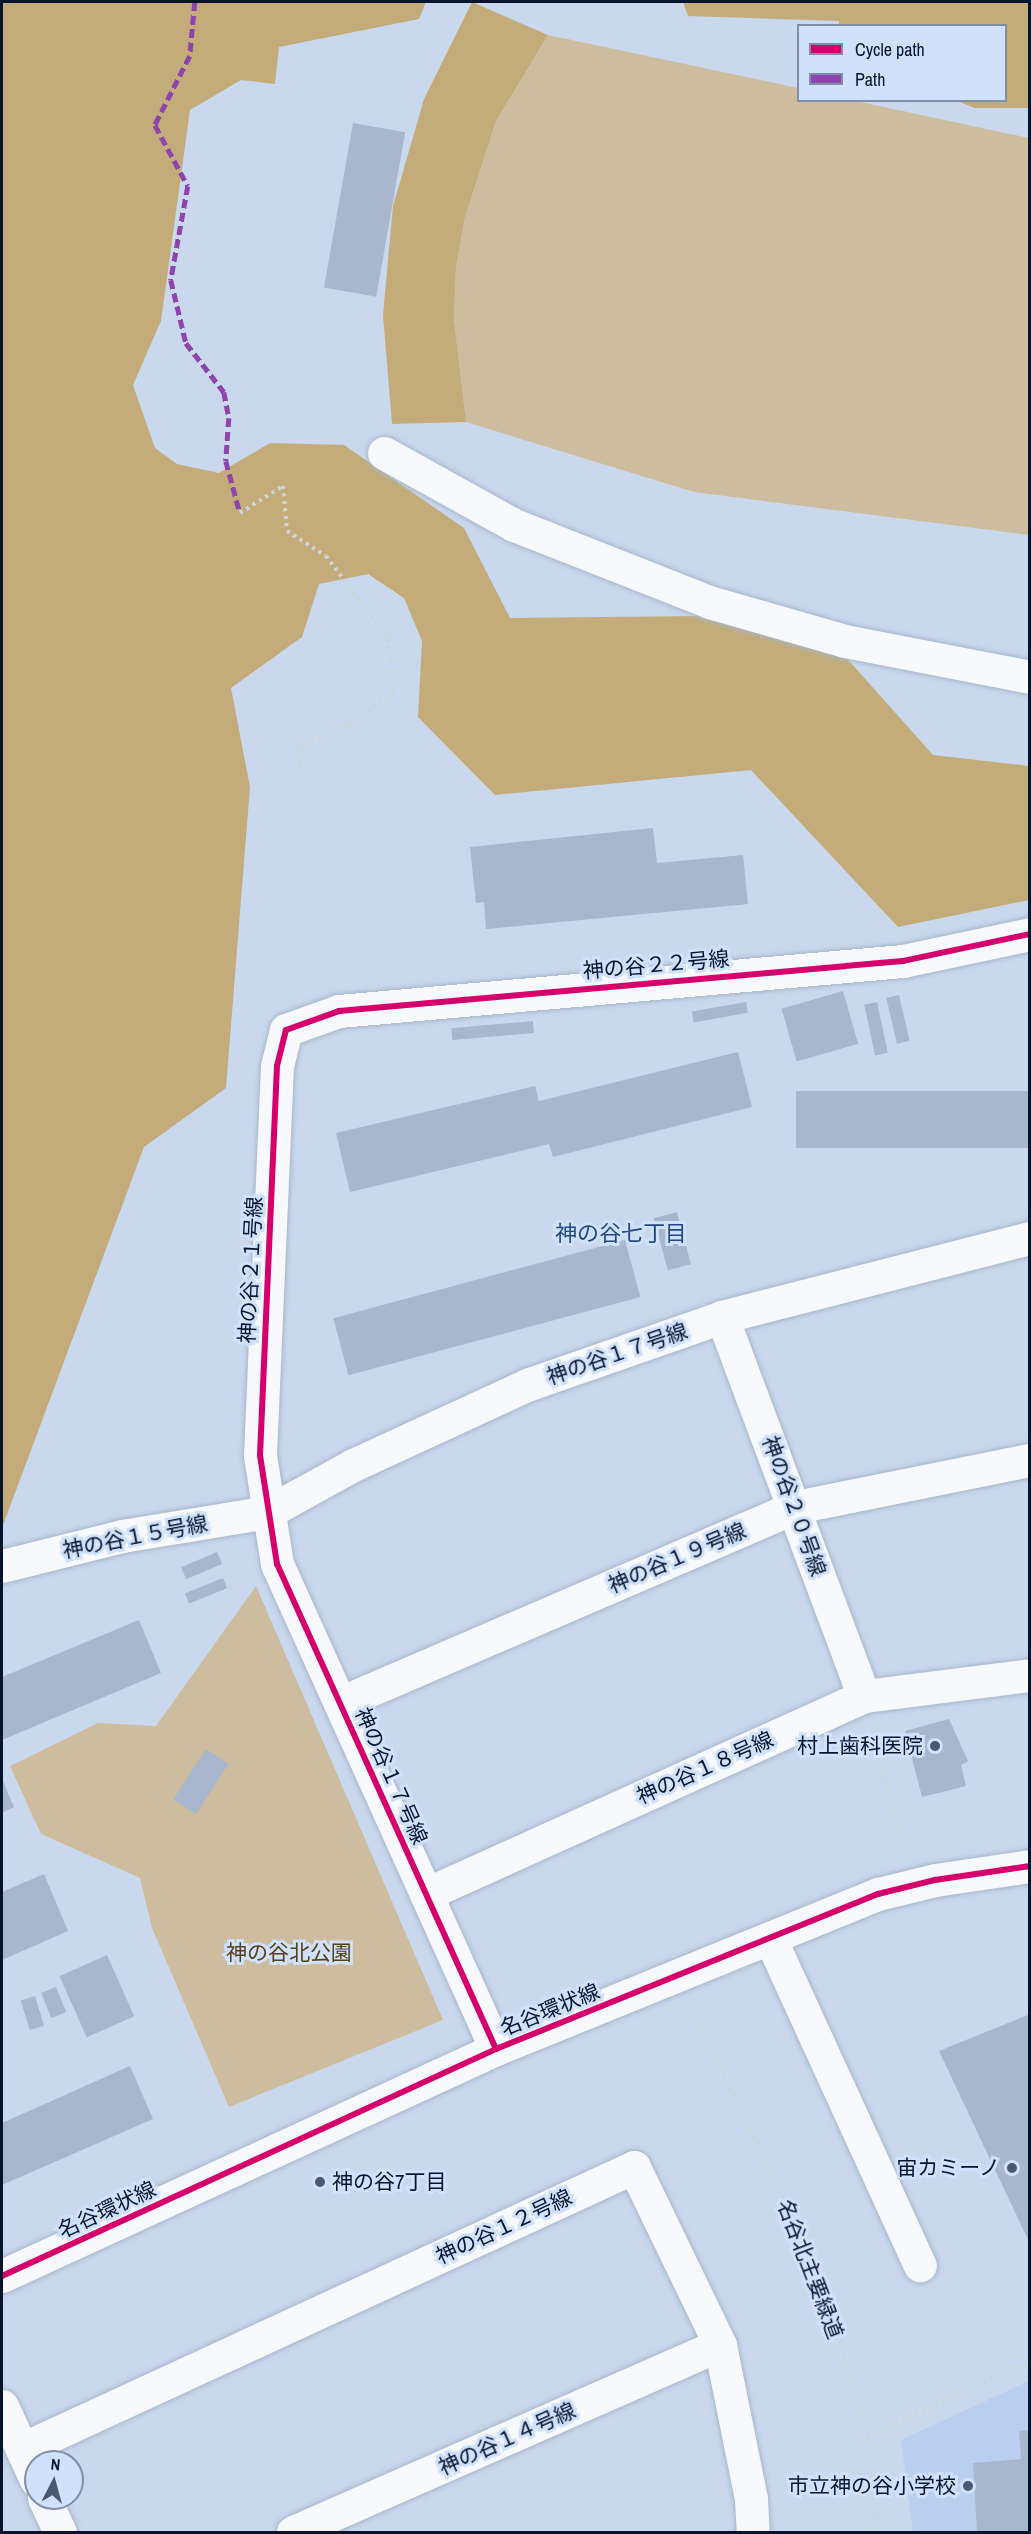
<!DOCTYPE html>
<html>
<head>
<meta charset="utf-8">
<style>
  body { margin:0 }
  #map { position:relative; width:1031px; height:2534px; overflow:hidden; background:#c9d8ed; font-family:"Archivo Narrow","Noto Sans JP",sans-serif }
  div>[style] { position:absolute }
  .built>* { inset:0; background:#b8cff0 }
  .green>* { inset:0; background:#cebc9e }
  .forest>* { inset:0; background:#c3ac7a }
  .building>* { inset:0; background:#a8b7cd; transform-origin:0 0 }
  .path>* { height:4px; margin-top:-2px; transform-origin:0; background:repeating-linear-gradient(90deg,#cfd4db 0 3px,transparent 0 7.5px) }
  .roads { filter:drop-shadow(0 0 2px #a7b6cc) drop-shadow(0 0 2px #a7b6cc) }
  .street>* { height:33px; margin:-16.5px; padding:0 16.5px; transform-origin:16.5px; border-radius:16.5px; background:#f7f9fc }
  .secondary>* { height:33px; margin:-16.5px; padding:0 16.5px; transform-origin:16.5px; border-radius:16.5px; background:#f7f9fc }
  .quiet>* { height:4.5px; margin-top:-2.25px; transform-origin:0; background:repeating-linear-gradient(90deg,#8e44ad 0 9px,transparent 0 13.5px) }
  .cycleway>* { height:6px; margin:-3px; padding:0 3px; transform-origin:3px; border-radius:3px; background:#d6006c }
  .dots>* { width:16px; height:16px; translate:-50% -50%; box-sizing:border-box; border:3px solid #cfe1fb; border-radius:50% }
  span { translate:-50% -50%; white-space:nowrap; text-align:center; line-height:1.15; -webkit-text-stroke:6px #cfe1fb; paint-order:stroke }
  .street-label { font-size:21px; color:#06152c }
  .poi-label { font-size:21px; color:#06152c }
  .right { translate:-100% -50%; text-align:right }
  .left { translate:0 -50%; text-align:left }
  .park-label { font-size:21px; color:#573f17 }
  .neighbourhood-label { font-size:22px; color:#234880 }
  .frame { position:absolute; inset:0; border:3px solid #06152c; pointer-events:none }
  .legend { position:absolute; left:797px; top:24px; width:210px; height:78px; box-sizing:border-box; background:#cfe1fb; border:2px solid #7f8fa8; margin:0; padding:8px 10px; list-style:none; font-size:18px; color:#06152c }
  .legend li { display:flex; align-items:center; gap:12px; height:30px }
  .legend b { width:30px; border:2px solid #7f8fa8 }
  .north { position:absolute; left:24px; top:2450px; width:60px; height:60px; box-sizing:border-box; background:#cfe1fb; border:2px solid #7f8fa8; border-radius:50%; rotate:6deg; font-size:16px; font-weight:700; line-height:24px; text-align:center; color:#06152c }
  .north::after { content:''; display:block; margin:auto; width:21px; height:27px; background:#4a5970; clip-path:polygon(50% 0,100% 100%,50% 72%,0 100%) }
</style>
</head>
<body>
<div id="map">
  <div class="built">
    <div style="clip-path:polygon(1029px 2381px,1029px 2532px,913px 2532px,901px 2440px)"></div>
  </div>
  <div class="green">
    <div style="clip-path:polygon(548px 35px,798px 88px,798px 100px,856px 101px,1029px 138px,1029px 535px,694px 492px,466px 422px,454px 319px,456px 267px,465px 217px,496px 121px)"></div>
    <div style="clip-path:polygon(256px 1586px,443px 2020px,229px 2107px,152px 1928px,140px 1878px,41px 1834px,10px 1766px,98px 1723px,156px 1726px)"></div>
  </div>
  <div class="forest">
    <div style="clip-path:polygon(2px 2px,426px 2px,419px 19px,279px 47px,275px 84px,241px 80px,190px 110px,161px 321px,133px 385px,155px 448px,177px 464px,219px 473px,270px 443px,344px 445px,464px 528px,510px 618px,698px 616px,835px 645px,933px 755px,1029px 766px,1029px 900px,898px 927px,751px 770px,495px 795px,418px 717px,422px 641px,404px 598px,368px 574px,319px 584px,302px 637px,231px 688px,250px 787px,226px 1088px,144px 1147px,2px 1528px)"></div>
    <div style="clip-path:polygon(472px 2px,548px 35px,496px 121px,465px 217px,456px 267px,454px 319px,466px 422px,392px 424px,383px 315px,393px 206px,424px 99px)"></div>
    <div style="clip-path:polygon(683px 2px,1029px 2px,1029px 108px,975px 108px,957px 101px,1006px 100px,1006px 26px,839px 26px,839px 21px,688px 16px)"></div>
  </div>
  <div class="building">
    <div style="left:353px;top:123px;width:53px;height:167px;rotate:10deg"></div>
    <div style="clip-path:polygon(653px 828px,657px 863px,743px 855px,748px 904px,486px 929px,484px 902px,476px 903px,470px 847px)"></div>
    <div style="left:843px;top:991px;width:55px;height:64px;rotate:74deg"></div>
    <div style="left:899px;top:995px;width:47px;height:13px;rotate:77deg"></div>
    <div style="left:746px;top:1002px;width:11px;height:55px;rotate:80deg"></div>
    <div style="left:877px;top:1002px;width:52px;height:13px;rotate:78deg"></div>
    <div style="left:533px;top:1021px;width:12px;height:82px;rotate:85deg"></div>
    <div style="clip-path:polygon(738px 1052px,752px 1107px,553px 1157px,549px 1144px,350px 1192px,336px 1133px,535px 1086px,539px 1101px)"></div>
    <div style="left:1030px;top:1091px;width:57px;height:234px;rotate:90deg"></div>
    <div style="left:677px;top:1212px;width:54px;height:24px;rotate:75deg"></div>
    <div style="left:625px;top:1240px;width:59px;height:302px;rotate:75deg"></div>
    <div style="left:217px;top:1552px;width:13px;height:39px;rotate:67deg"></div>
    <div style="left:223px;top:1578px;width:11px;height:41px;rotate:68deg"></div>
    <div style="clip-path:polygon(139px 1620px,161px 1673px,2px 1740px,2px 1677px)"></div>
    <div style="clip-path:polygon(949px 1719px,968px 1761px,961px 1765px,966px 1786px,922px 1797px,905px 1731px)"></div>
    <div style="left:206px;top:1749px;width:27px;height:60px;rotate:33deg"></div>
    <div style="clip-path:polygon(2px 1779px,14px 1807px,2px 1813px)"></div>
    <div style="clip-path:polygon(44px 1874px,68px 1931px,2px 1960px,2px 1892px)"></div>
    <div style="left:107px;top:1955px;width:67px;height:52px;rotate:66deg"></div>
    <div style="left:56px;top:1987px;width:27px;height:16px;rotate:68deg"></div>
    <div style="left:35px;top:1996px;width:31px;height:15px;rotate:73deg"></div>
    <div style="clip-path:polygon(1030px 2014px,1030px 2244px,939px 2051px)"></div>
    <div style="clip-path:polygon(130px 2066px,153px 2119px,2px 2185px,2px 2123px)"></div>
    <div style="clip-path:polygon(1030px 2430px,1030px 2532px,977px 2532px,973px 2463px,1021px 2459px,1019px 2431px)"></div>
  </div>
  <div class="path">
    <div style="left:240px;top:513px;width:51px;rotate:-32.1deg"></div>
    <div style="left:283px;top:486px;width:45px;rotate:84.9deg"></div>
    <div style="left:287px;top:531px;width:46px;rotate:32.7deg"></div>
    <div style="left:326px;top:556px;width:104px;rotate:53.2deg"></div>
    <div style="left:388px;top:639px;width:54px;rotate:83.7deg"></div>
    <div style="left:394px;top:693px;width:55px;rotate:144.6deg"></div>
    <div style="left:349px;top:725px;width:51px;rotate:158deg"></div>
    <div style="left:302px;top:744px;width:38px;rotate:96deg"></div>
    <div style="left:873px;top:1732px;width:114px;rotate:75.7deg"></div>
    <div style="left:698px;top:2020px;width:228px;rotate:64.6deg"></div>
    <div style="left:796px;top:2226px;width:100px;rotate:68.3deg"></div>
    <div style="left:833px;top:2319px;width:123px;rotate:73.5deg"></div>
    <div style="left:868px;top:2437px;width:95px;rotate:85.2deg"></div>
    <div style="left:868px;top:2437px;width:179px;rotate:-25.4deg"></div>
  </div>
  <div class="roads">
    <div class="street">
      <div style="left:384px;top:453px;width:149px;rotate:29deg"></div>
      <div style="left:514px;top:525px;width:210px;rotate:21.5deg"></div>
      <div style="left:709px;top:602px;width:141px;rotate:16deg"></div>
      <div style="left:845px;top:641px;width:188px;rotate:11deg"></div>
      <div style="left:722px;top:1317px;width:405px;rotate:69.5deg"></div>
      <div style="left:2px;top:1566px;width:124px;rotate:-14deg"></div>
      <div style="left:122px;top:1536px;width:148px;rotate:-9.3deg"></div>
      <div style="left:268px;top:1512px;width:97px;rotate:-28.9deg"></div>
      <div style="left:353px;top:1465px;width:192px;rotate:-24.7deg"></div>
      <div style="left:527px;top:1385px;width:207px;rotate:-19.2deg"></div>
      <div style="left:722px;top:1317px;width:318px;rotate:-14.4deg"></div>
      <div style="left:340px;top:1703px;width:496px;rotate:-23.3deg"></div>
      <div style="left:796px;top:1507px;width:239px;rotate:-11.4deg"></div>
      <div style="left:426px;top:1894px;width:481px;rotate:-24.3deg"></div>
      <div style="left:864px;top:1696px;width:167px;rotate:-7.2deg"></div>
      <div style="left:770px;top:1938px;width:360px;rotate:65.4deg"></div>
      <div style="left:496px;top:2049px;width:532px;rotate:-114.3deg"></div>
      <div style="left:277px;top:1564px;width:110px;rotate:-98.9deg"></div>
      <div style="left:260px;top:1455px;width:389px;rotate:-87.5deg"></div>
      <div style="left:277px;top:1066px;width:37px;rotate:-76deg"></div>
      <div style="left:286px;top:1030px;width:56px;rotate:-19.7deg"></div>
      <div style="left:339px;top:1011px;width:566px;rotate:-5.07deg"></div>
      <div style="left:903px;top:961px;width:130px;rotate:-12deg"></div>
      <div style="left:2px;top:2406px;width:81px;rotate:65.3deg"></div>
      <div style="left:22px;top:2449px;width:674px;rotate:-24.74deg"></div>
      <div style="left:634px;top:2167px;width:198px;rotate:64.2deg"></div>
      <div style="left:720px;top:2345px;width:157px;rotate:78.6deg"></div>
      <div style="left:751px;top:2499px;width:33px;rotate:87deg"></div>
      <div style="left:44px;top:2498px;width:38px;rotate:65deg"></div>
      <div style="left:293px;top:2532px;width:466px;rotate:-23.7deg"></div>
    </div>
    <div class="secondary">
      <div style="left:2px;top:2276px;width:544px;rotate:-24.68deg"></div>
      <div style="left:496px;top:2049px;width:412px;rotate:-22.1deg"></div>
      <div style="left:878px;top:1894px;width:59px;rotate:-13.8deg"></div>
      <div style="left:935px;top:1880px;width:96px;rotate:-8.4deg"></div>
    </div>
  </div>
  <div class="quiet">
    <div style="left:195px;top:2px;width:54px;rotate:95.3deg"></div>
    <div style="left:190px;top:56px;width:77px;rotate:116.9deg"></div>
    <div style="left:155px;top:125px;width:69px;rotate:61.6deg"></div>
    <div style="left:188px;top:186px;width:96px;rotate:100.3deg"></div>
    <div style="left:171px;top:280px;width:65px;rotate:76.6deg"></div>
    <div style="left:186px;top:343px;width:62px;rotate:52.2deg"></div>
    <div style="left:224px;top:392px;width:26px;rotate:79deg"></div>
    <div style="left:229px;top:418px;width:43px;rotate:94deg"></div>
    <div style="left:226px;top:461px;width:54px;rotate:74.9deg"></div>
  </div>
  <div class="cycleway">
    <div style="left:496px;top:2049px;width:532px;rotate:-114.3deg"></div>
    <div style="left:277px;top:1564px;width:110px;rotate:-98.9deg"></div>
    <div style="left:260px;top:1455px;width:389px;rotate:-87.5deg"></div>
    <div style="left:277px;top:1066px;width:37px;rotate:-76deg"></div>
    <div style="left:286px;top:1030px;width:56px;rotate:-19.7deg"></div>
    <div style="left:339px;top:1011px;width:566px;rotate:-5.07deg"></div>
    <div style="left:903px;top:961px;width:130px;rotate:-12deg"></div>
    <div style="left:2px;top:2276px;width:544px;rotate:-24.68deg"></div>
    <div style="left:496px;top:2049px;width:412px;rotate:-22.1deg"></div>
    <div style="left:878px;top:1894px;width:59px;rotate:-13.8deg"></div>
    <div style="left:935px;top:1880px;width:96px;rotate:-8.4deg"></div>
  </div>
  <div class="dots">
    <div style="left:935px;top:1746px;background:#4a5970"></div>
    <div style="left:1012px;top:2168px;background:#4a5970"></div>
    <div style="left:320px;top:2182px;background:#4a5970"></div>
    <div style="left:968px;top:2486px;background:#4a5970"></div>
  </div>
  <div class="street-label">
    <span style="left:656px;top:965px;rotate:-5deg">神の谷２２号線</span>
    <span style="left:251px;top:1270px;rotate:-87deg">神の谷２１号線</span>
    <span style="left:617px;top:1354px;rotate:-19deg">神の谷１７号線</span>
    <span style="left:794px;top:1506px;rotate:70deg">神の谷２０号線</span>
    <span style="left:135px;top:1537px;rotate:-11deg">神の谷１５号線</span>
    <span style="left:677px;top:1558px;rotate:-23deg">神の谷１９号線</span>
    <span style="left:705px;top:1768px;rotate:-24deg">神の谷１８号線</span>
    <span style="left:391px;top:1776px;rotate:66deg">神の谷１７号線</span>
    <span style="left:550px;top:2010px;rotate:-22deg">名谷環状線</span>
    <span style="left:107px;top:2210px;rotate:-25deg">名谷環状線</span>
    <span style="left:504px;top:2227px;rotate:-25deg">神の谷１２号線</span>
    <span style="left:810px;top:2269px;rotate:69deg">名谷北主要緑道</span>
    <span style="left:507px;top:2439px;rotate:-24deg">神の谷１４号線</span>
  </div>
  <div class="poi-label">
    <span class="right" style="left:923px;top:1746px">村上歯科医院</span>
    <span class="right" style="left:1000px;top:2168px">宙カミーノ</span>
    <span class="left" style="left:332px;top:2182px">神の谷7丁目</span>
    <span class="right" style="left:956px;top:2486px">市立神の谷小学校</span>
  </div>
  <div class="park-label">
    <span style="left:289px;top:1953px">神の谷北公園</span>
  </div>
  <div class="neighbourhood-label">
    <span style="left:621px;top:1234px">神の谷七丁目</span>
  </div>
  <div class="frame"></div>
  <ul class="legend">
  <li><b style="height:8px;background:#d6006c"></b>Cycle path</li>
  <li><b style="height:8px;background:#8e44ad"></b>Path</li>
  </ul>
  <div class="north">N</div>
</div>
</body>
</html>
